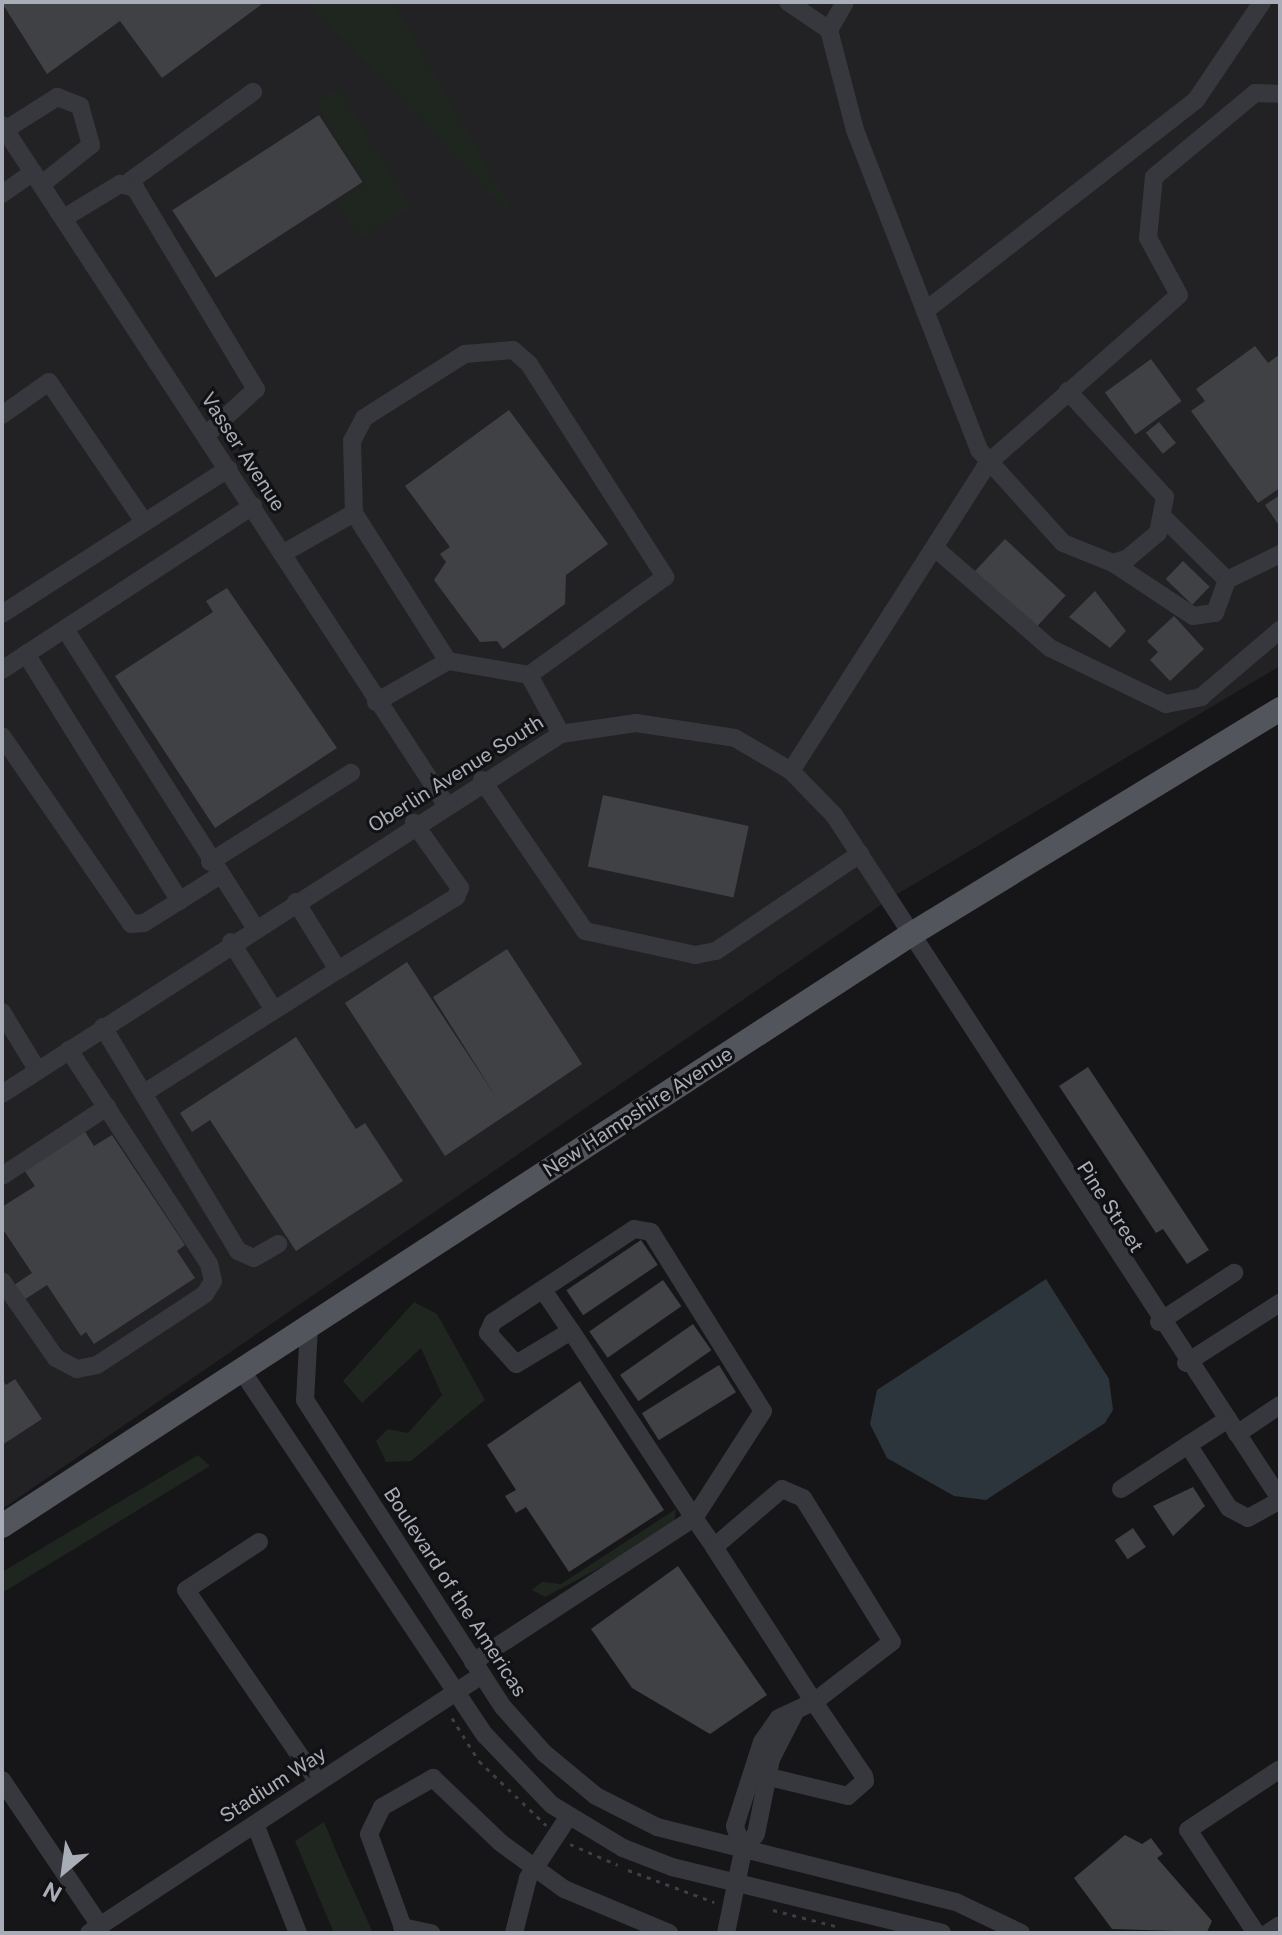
<!DOCTYPE html>
<style>
body{margin:0}
#map{position:relative;width:1282px;height:1935px;overflow:hidden;background:#161618;font-family:"Public Sans",sans-serif}
div>[style]{position:absolute}
[style*='--x']{left:calc(var(--x)*1px);top:calc(var(--y)*1px);width:calc(var(--w)*1px);rotate:calc(var(--a)*1deg)}
.built>*{inset:0;background:#222225}
.green>*{inset:0;background:#1e261f}
.water>*{inset:0;background:#2c353c}
.building>*{inset:0;background:#404145;transform-origin:0 0}
.path>*{height:3px;margin-top:-1.5px;transform-origin:0;background:repeating-linear-gradient(90deg,#3d3f44 0 4px,transparent 0 10px)}
.minor>*{height:18px;margin:-9px;padding:0 9px;transform-origin:9px;border-radius:9px;background:#37383d}
.major>*{height:24px;margin:-12px;padding:0 12px;transform-origin:12px;border-radius:12px;background:#53555c}
span{translate:-50% -50%;white-space:nowrap;text-align:center;line-height:1.15;-webkit-text-stroke:6px #111113;paint-order:stroke}
.street-label{font-size:20px;color:#a8adb8}
.frame{position:absolute;inset:0;border:4px solid #a8adb8;pointer-events:none}
.north{position:absolute;left:24px;top:1831px;width:80px;height:80px;-webkit-text-stroke:6px #111113;paint-order:stroke;rotate:209deg;font-size:22px;font-weight:700;line-height:32px;text-align:center;color:#a8adb8}
.north::after{content:'';display:block;margin:auto;width:28px;height:36px;background:#a8adb8;clip-path:polygon(50% 0,100% 100%,50% 72%,0 100%)}
</style>
<div id="map">
<div class="built">
<i style="clip-path:polygon(2px 2px,1280px 2px,1280px 666px,894px 896px,2px 1509px)"></i>
</div>
<div class="green">
<i style="clip-path:polygon(306px 2px,393px 2px,520px 224px)"></i>
<i style="clip-path:polygon(339px 88px,411px 207px,360px 238px,337px 203px,366px 184px,315px 103px)"></i>
<i style="clip-path:polygon(414px 1302px,437px 1314px,485px 1400px,411px 1461px,386px 1462px,376px 1441px,388px 1429px,408px 1433px,442px 1395px,421px 1348px,362px 1403px,343px 1381px)"></i>
<i style="clip-path:polygon(198px 1455px,210px 1466px,2px 1593px,2px 1572px)"></i>
<i style="clip-path:polygon(676px 1509px,674px 1522px,624px 1555px,545px 1597px,532px 1590px,542px 1582px,561px 1584px)"></i>
<i style="clip-path:polygon(324px 1822px,339px 1858px,373px 1933px,334px 1933px,295px 1841px)"></i>
</div>
<div class="water">
<i style="clip-path:polygon(1046px 1279px,1109px 1379px,1113px 1410px,1105px 1423px,986px 1500px,954px 1496px,887px 1458px,870px 1424px,877px 1390px)"></i>
</div>
<div class="building">
<i style="clip-path:polygon(2px 3px,261px 2px,262px 4px,162px 78px,120px 21px,47px 74px)"></i>
<i style="left:319px;top:115px;width:80px;height:175px;rotate:57deg"></i>
<i style="clip-path:polygon(1255px 346px,1268px 363px,1280px 354px,1280px 488px,1258px 503px,1191px 411px,1205px 401px,1196px 389px)"></i>
<i style="left:1151px;top:359px;width:52px;height:57px;rotate:54deg"></i>
<i style="clip-path:polygon(509px 410px,608px 544px,566px 575px,565px 604px,503px 649px,497px 641px,480px 642px,434px 580px,446px 562px,440px 554px,450px 547px,405px 486px)"></i>
<i style="left:1159px;top:422px;width:27px;height:17px;rotate:51deg"></i>
<i style="clip-path:polygon(1280px 495px,1280px 527px,1265px 505px)"></i>
<i style="left:1005px;top:539px;width:83px;height:47px;rotate:43deg"></i>
<i style="left:1183px;top:561px;width:37px;height:25px;rotate:44deg"></i>
<i style="clip-path:polygon(227px 588px,337px 748px,215px 828px,115px 676px,213px 612px,206px 601px)"></i>
<i style="clip-path:polygon(1095px 591px,1126px 631px,1110px 648px,1069px 617px)"></i>
<i style="clip-path:polygon(1174px 616px,1204px 649px,1170px 681px,1150px 660px,1158px 652px,1147px 641px)"></i>
<i style="left:603px;top:795px;width:149px;height:73px;rotate:12deg"></i>
<i style="clip-path:polygon(507px 949px,582px 1064px,445px 1156px,345px 1003px,407px 962px,496px 1097px,433px 997px)"></i>
<i style="clip-path:polygon(296px 1037px,356px 1129px,365px 1123px,403px 1181px,296px 1251px,210px 1120px,192px 1132px,180px 1113px)"></i>
<i style="clip-path:polygon(1088px 1067px,1209px 1250px,1187px 1264px,1163px 1229px,1156px 1233px,1059px 1086px)"></i>
<i style="clip-path:polygon(84px 1130px,94px 1146px,112px 1135px,185px 1245px,177px 1251px,195px 1278px,94px 1344px,86px 1332px,81px 1336px,47px 1285px,24px 1300px,14px 1285px,32px 1273px,2px 1228px,2px 1207px,35px 1186px,24px 1170px)"></i>
<i style="left:641px;top:1240px;width:30px;height:90px;rotate:56deg"></i>
<i style="left:663px;top:1280px;width:32px;height:90px;rotate:55deg"></i>
<i style="left:693px;top:1324px;width:32px;height:89px;rotate:55deg"></i>
<i style="left:719px;top:1365px;width:32px;height:91px;rotate:58deg"></i>
<i style="clip-path:polygon(2px 1379px,6px 1385px,15px 1379px,42px 1419px,2px 1445px)"></i>
<i style="clip-path:polygon(580px 1381px,664px 1510px,569px 1572px,526px 1507px,516px 1513px,505px 1496px,516px 1490px,487px 1445px)"></i>
<i style="clip-path:polygon(1193px 1487px,1205px 1506px,1173px 1536px,1153px 1506px)"></i>
<i style="left:1133px;top:1528px;width:23px;height:22px;rotate:56deg"></i>
<i style="clip-path:polygon(678px 1566px,767px 1695px,710px 1734px,632px 1688px,591px 1629px)"></i>
<i style="clip-path:polygon(1125px 1835px,1142px 1844px,1151px 1838px,1163px 1854px,1157px 1858px,1212px 1921px,1207px 1932px,1112px 1929px,1074px 1878px)"></i>
</div>
<div class="path">
<i style="--x:452;--y:1718;--w:51;--a:57.9"></i>
<i style="--x:479;--y:1761;--w:93;--a:43.7"></i>
<i style="--x:570;--y:1844;--w:52;--a:23.6"></i>
<i style="--x:628;--y:1870;--w:92;--a:20.4"></i>
<i style="--x:773;--y:1910;--w:68;--a:14.4"></i>
</div>
<div class="minor">
<i style="--x:788;--y:2;--w:50;--a:34.3"></i>
<i style="--x:829;--y:30;--w:32;--a:-60"></i>
<i style="--x:829;--y:30;--w:103;--a:75.4"></i>
<i style="--x:855;--y:130;--w:343;--a:68.8"></i>
<i style="--x:979;--y:450;--w:125;--a:47.9"></i>
<i style="--x:1063;--y:543;--w:54;--a:21.8"></i>
<i style="--x:1113;--y:563;--w:16;--a:-18"></i>
<i style="--x:1128;--y:558;--w:39;--a:-40"></i>
<i style="--x:1158;--y:533;--w:37;--a:-79"></i>
<i style="--x:1165;--y:497;--w:144;--a:-132.5"></i>
<i style="--x:2;--y:125;--w:810;--a:56.84"></i>
<i style="--x:5;--y:130;--w:62;--a:-32.4"></i>
<i style="--x:57;--y:97;--w:25;--a:21"></i>
<i style="--x:80;--y:106;--w:41;--a:74.2"></i>
<i style="--x:91;--y:145;--w:63;--a:141.5"></i>
<i style="--x:130;--y:181;--w:152;--a:-35.9"></i>
<i style="--x:2;--y:194;--w:38;--a:-35"></i>
<i style="--x:64;--y:218;--w:66;--a:-31.3"></i>
<i style="--x:120;--y:184;--w:16;--a:15"></i>
<i style="--x:135;--y:188;--w:235;--a:59"></i>
<i style="--x:256;--y:389;--w:67;--a:137.4"></i>
<i style="--x:925;--y:311;--w:343;--a:-37.9"></i>
<i style="--x:1196;--y:100;--w:118;--a:-56"></i>
<i style="--x:2;--y:415;--w:57;--a:-35.1"></i>
<i style="--x:49;--y:382;--w:166;--a:55.8"></i>
<i style="--x:354;--y:513;--w:72;--a:-91.6"></i>
<i style="--x:352;--y:441;--w:26;--a:-62"></i>
<i style="--x:364;--y:418;--w:120;--a:-32.4"></i>
<i style="--x:465;--y:354;--w:48;--a:-4.8"></i>
<i style="--x:513;--y:350;--w:21;--a:41"></i>
<i style="--x:529;--y:364;--w:253;--a:57.4"></i>
<i style="--x:665;--y:577;--w:168;--a:144.2"></i>
<i style="--x:935;--y:548;--w:152;--a:41"></i>
<i style="--x:1050;--y:648;--w:129;--a:25.8"></i>
<i style="--x:1166;--y:704;--w:36;--a:-11"></i>
<i style="--x:1201;--y:697;--w:104;--a:-40.3"></i>
<i style="--x:282;--y:554;--w:83;--a:-29.7"></i>
<i style="--x:354;--y:513;--w:175;--a:57.6"></i>
<i style="--x:448;--y:661;--w:83;--a:150.3"></i>
<i style="--x:1113;--y:563;--w:96;--a:33.5"></i>
<i style="--x:1193;--y:616;--w:22;--a:-8"></i>
<i style="--x:1215;--y:613;--w:35;--a:-70"></i>
<i style="--x:1227;--y:580;--w:87;--a:-135.5"></i>
<i style="--x:1227;--y:580;--w:59;--a:-26.1"></i>
<i style="--x:2;--y:614;--w:269;--a:-32.7"></i>
<i style="--x:65;--y:629;--w:353;--a:57.5"></i>
<i style="--x:26;--y:654;--w:291;--a:58.1"></i>
<i style="--x:448;--y:661;--w:82;--a:9.8"></i>
<i style="--x:529;--y:675;--w:67;--a:61.5"></i>
<i style="--x:2;--y:670;--w:300;--a:-33.2"></i>
<i style="--x:2;--y:736;--w:228;--a:55.5"></i>
<i style="--x:131;--y:924;--w:13;--a:-4"></i>
<i style="--x:144;--y:923;--w:89;--a:-32.1"></i>
<i style="--x:791;--y:771;--w:366;--a:-57.4"></i>
<i style="--x:988;--y:463;--w:254;--a:-41.3"></i>
<i style="--x:1179;--y:295;--w:65;--a:-118.5"></i>
<i style="--x:1148;--y:238;--w:61;--a:-84.4"></i>
<i style="--x:1154;--y:177;--w:131;--a:-39.7"></i>
<i style="--x:1255;--y:93;--w:25;--a:2"></i>
<i style="--x:482;--y:780;--w:183;--a:55.7"></i>
<i style="--x:585;--y:931;--w:113;--a:12.3"></i>
<i style="--x:695;--y:955;--w:21;--a:-11"></i>
<i style="--x:716;--y:951;--w:174;--a:-34"></i>
<i style="--x:210;--y:862;--w:167;--a:-32.3"></i>
<i style="--x:296;--y:902;--w:80;--a:58.3"></i>
<i style="--x:338;--y:970;--w:139;--a:-31.7"></i>
<i style="--x:456;--y:897;--w:10;--a:-66"></i>
<i style="--x:460;--y:888;--w:80;--a:-125.3"></i>
<i style="--x:231;--y:942;--w:80;--a:57.7"></i>
<i style="--x:2;--y:1012;--w:69;--a:58.6"></i>
<i style="--x:103;--y:1027;--w:262;--a:58.9"></i>
<i style="--x:238;--y:1251;--w:17;--a:24"></i>
<i style="--x:254;--y:1258;--w:28;--a:-30"></i>
<i style="--x:144;--y:1093;--w:230;--a:-32.4"></i>
<i style="--x:2;--y:1094;--w:665;--a:-32.78"></i>
<i style="--x:561;--y:734;--w:76;--a:-8.3"></i>
<i style="--x:636;--y:723;--w:100;--a:8.6"></i>
<i style="--x:735;--y:738;--w:65;--a:30.5"></i>
<i style="--x:791;--y:771;--w:62;--a:45.7"></i>
<i style="--x:834;--y:815;--w:817;--a:56.89"></i>
<i style="--x:2;--y:1176;--w:126;--a:-33.3"></i>
<i style="--x:634;--y:1229;--w:17;--a:10"></i>
<i style="--x:651;--y:1232;--w:211;--a:58"></i>
<i style="--x:763;--y:1411;--w:127;--a:122.8"></i>
<i style="--x:694;--y:1518;--w:224;--a:-123.3"></i>
<i style="--x:571;--y:1331;--w:64;--a:149"></i>
<i style="--x:516;--y:1364;--w:42;--a:-132.1"></i>
<i style="--x:488;--y:1333;--w:12;--a:-66"></i>
<i style="--x:493;--y:1322;--w:169;--a:-33.4"></i>
<i style="--x:2;--y:1281;--w:94;--a:55"></i>
<i style="--x:56;--y:1358;--w:24;--a:28"></i>
<i style="--x:77;--y:1369;--w:20;--a:-11"></i>
<i style="--x:97;--y:1365;--w:129;--a:-33.3"></i>
<i style="--x:205;--y:1294;--w:15;--a:-58"></i>
<i style="--x:213;--y:1281;--w:17;--a:-103"></i>
<i style="--x:209;--y:1264;--w:256;--a:-123.2"></i>
<i style="--x:543;--y:1290;--w:50;--a:55.7"></i>
<i style="--x:1159;--y:1322;--w:90;--a:-33.2"></i>
<i style="--x:309;--y:1327;--w:73;--a:93.1"></i>
<i style="--x:305;--y:1400;--w:365;--a:57.2"></i>
<i style="--x:503;--y:1707;--w:62;--a:48.3"></i>
<i style="--x:544;--y:1753;--w:67;--a:39.6"></i>
<i style="--x:596;--y:1796;--w:68;--a:26.9"></i>
<i style="--x:657;--y:1827;--w:308;--a:14.1"></i>
<i style="--x:956;--y:1902;--w:72;--a:25.5"></i>
<i style="--x:1186;--y:1363;--w:112;--a:-32.6"></i>
<i style="--x:242;--y:1371;--w:438;--a:56.3"></i>
<i style="--x:485;--y:1735;--w:97;--a:46.3"></i>
<i style="--x:552;--y:1805;--w:83;--a:31.2"></i>
<i style="--x:623;--y:1848;--w:53;--a:21.2"></i>
<i style="--x:672;--y:1867;--w:278;--a:13.7"></i>
<i style="--x:1228;--y:1419;--w:48;--a:147"></i>
<i style="--x:1188;--y:1445;--w:75;--a:56.9"></i>
<i style="--x:1229;--y:1508;--w:21;--a:28"></i>
<i style="--x:1248;--y:1518;--w:37;--a:-29"></i>
<i style="--x:1237;--y:1434;--w:52;--a:-34"></i>
<i style="--x:1121;--y:1489;--w:80;--a:-33.3"></i>
<i style="--x:259;--y:1542;--w:87;--a:146.7"></i>
<i style="--x:186;--y:1590;--w:233;--a:55.5"></i>
<i style="--x:473;--y:1662;--w:264;--a:-33.1"></i>
<i style="--x:694;--y:1518;--w:35;--a:55"></i>
<i style="--x:2;--y:1780;--w:176;--a:56.1"></i>
<i style="--x:255;--y:1824;--w:117;--a:68.5"></i>
<i style="--x:743;--y:1851;--w:21;--a:-53"></i>
<i style="--x:756;--y:1834;--w:76;--a:-78.7"></i>
<i style="--x:771;--y:1759;--w:51;--a:-62.9"></i>
<i style="--x:402;--y:1927;--w:30;--a:12"></i>
<i style="--x:89;--y:1933;--w:470;--a:-33.3"></i>
<i style="--x:405;--y:1933;--w:105;--a:-110"></i>
<i style="--x:369;--y:1834;--w:30;--a:-64"></i>
<i style="--x:382;--y:1807;--w:59;--a:-29.6"></i>
<i style="--x:433;--y:1778;--w:94;--a:43.7"></i>
<i style="--x:501;--y:1843;--w:78;--a:36.1"></i>
<i style="--x:564;--y:1889;--w:114;--a:22.7"></i>
<i style="--x:514;--y:1933;--w:57;--a:-75.7"></i>
<i style="--x:528;--y:1878;--w:74;--a:-56.5"></i>
<i style="--x:726;--y:1933;--w:84;--a:-78.3"></i>
<i style="--x:743;--y:1851;--w:26;--a:-108"></i>
<i style="--x:735;--y:1826;--w:88;--a:-72.2"></i>
<i style="--x:762;--y:1742;--w:29;--a:-55"></i>
<i style="--x:779;--y:1718;--w:38;--a:-25"></i>
<i style="--x:814;--y:1702;--w:98;--a:-37.6"></i>
<i style="--x:892;--y:1642;--w:169;--a:-121.7"></i>
<i style="--x:803;--y:1498;--w:23;--a:-157"></i>
<i style="--x:782;--y:1489;--w:89;--a:139.5"></i>
<i style="--x:714;--y:1547;--w:184;--a:57.2"></i>
<i style="--x:814;--y:1702;--w:89;--a:56"></i>
<i style="--x:864;--y:1776;--w:5;--a:79"></i>
<i style="--x:865;--y:1781;--w:23;--a:139"></i>
<i style="--x:848;--y:1796;--w:81;--a:-166.5"></i>
<i style="--x:1256;--y:1933;--w:123;--a:-123.4"></i>
<i style="--x:1188;--y:1830;--w:110;--a:-33.5"></i>
<i style="--x:1268;--y:1933;--w:14;--a:-34"></i>
</div>
<div class="major">
<i style="--x:2;--y:1526;--w:1083;--a:-33.06"></i>
<i style="--x:910;--y:935;--w:434;--a:-31.4"></i>
</div>
<div class="street-label">
<span style="left:243px;top:452px;rotate:57deg">Vasser Avenue</span>
<span style="left:456px;top:774px;rotate:-32deg">Oberlin Avenue South</span>
<span style="left:638px;top:1112px;rotate:-33deg">New Hampshire Avenue</span>
<span style="left:1110px;top:1207px;rotate:57deg">Pine Street</span>
<span style="left:455px;top:1592px;rotate:57deg">Boulevard of the Americas</span>
<span style="left:273px;top:1785px;rotate:-33deg">Stadium Way</span>
</div>
<div class="frame"></div>
<div class="north">N</div>
</div>
